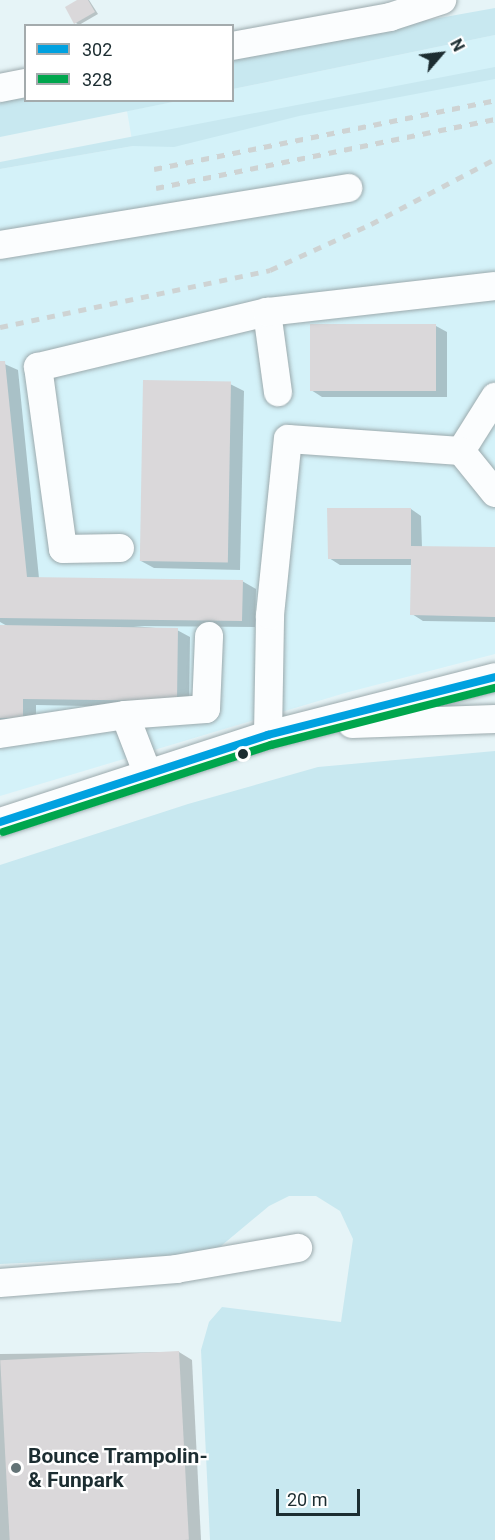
<!DOCTYPE html>
<style>
body{margin:0}
#map{position:relative;width:495px;height:1540px;overflow:hidden;background:#e6f4f7;font-family:Roboto,sans-serif}
div>[style]{position:absolute}
[style*='--x']{left:calc(var(--x)*1px);top:calc(var(--y)*1px);width:calc(var(--w)*1px);rotate:calc(var(--a)*1deg)}
.built>*{inset:0;background:#d4f2f9}
.green>*{inset:0;background:#c8e8f0}
.shadow>*{inset:0;background:#0003}
.building>*{inset:0;background:#dad8da;transform-origin:0 0}
.roads{filter:drop-shadow(0 0 2px #9caaad) drop-shadow(0 0 2px #9caaad)}
.minor>*{height:28px;margin:-14px;padding:0 14px;transform-origin:14px;border-radius:14px;background:#fbfdfe}
.rail>*{height:4.5px;margin-top:-2.25px;transform-origin:0;background:repeating-linear-gradient(90deg,#ced3d3 0 8px,transparent 0 16px)}
.bus-1>*{height:8px;margin:-4px;padding:0 4px;transform-origin:4px;border-radius:4px;background:#00a1e0}
.bus-2>*{height:8px;margin:-4px;padding:0 4px;transform-origin:4px;border-radius:4px;background:#00a64d}
.dots>*{width:16px;height:16px;translate:-50% -50%;box-sizing:border-box;border:3px solid #fff;border-radius:50%}
span{translate:-50% -50%;white-space:nowrap;text-align:center;line-height:1.15;-webkit-text-stroke:4.5px #fff;paint-order:stroke}
.poi-label{font-size:21px;color:#1c2d31;font-weight:700}
.left{translate:0 -50%;text-align:left}
.legend{position:absolute;left:24px;top:24px;width:210px;height:78px;box-sizing:border-box;background:#fff;border:2px solid #a4abad;margin:0;padding:8px 10px;list-style:none;font-size:18px;color:#1c2d31}
.legend li{display:flex;align-items:center;gap:12px;height:30px}
.legend b{width:30px;border:2px solid #a4abad}
.north{position:absolute;left:411px;top:24px;width:60px;height:60px;-webkit-text-stroke:4px #fff;paint-order:stroke;rotate:62deg;font-size:16px;font-weight:700;line-height:24px;text-align:center;color:#1c2d31}
.north::after{content:'';display:block;margin:auto;width:21px;height:27px;background:#1c2d31;clip-path:polygon(50% 0,100% 100%,50% 72%,0 100%)}
.scale{position:absolute;left:276px;top:1489px;width:84px;height:27px;box-sizing:border-box;border:3px solid #1c2d31;border-top:0;padding-left:8px;font-size:18px;line-height:21px;white-space:nowrap;color:#1c2d31;-webkit-text-stroke:4px #fff;paint-order:stroke}
</style>
<div id="map">
<div class="built">
<i style="clip-path:polygon(495px 35px,495px 654px,345px 693px,0 796px,0 169px,133px 146px,127px 111px,178px 101px,232px 100px,233px 89px)"></i>
</div>
<div class="green">
<i style="clip-path:polygon(495px 8px,495px 35px,233px 89px,233px 55px)"></i>
<i style="clip-path:polygon(495px 67px,495px 79px,299px 116px,174px 147px,133px 146px,0 169px,0 162px)"></i>
<i style="clip-path:polygon(25px 93px,26px 100px,178px 101px,0 137px,0 98px)"></i>
<i style="clip-path:polygon(495px 751px,495px 1540px,210px 1540px,201px 1350px,209px 1322px,222px 1307px,341px 1322px,353px 1239px,340px 1211px,316px 1196px,289px 1196px,269px 1206px,221px 1246px,203px 1254px,0 1264px,0 865px,188px 804px,318px 767px)"></i>
</div>
<div class="shadow">
<i style="clip-path:polygon(80px 0,89px 0,98px 14px,79px 25px,76px 23px)"></i>
<i style="clip-path:polygon(311px 326px,436px 326px,447px 332px,447px 397px,322px 397px,311px 390px)"></i>
<i style="clip-path:polygon(0 362px,18px 370px,39px 578px,242px 581px,256px 589px,255px 627px,134px 626px,177px 630px,190px 637px,189px 708px,36px 705px,36px 725px,0 724px,0 627px,9px 627px,0 622px)"></i>
<i style="clip-path:polygon(230px 384px,244px 391px,240px 570px,154px 568px,141px 561px)"></i>
<i style="clip-path:polygon(411px 509px,421px 516px,422px 548px,495px 549px,495px 622px,423px 621px,412px 614px,412px 565px,340px 565px,329px 558px)"></i>
<i style="clip-path:polygon(179px 1352px,192px 1360px,201px 1540px,0 1540px,0 1354px)"></i>
</div>
<div class="building">
<i style="clip-path:polygon(77px 0,88px 0,95px 12px,74px 24px,65px 7px)"></i>
<i style="left:310px;top:324px;width:126px;height:67px"></i>
<i style="clip-path:polygon(0 361px,5px 361px,27px 577px,243px 580px,242px 621px,0 618px)"></i>
<i style="left:143px;top:380px;width:88px;height:181px;rotate:1deg"></i>
<i style="clip-path:polygon(327px 508px,411px 508px,411px 546px,495px 547px,495px 617px,410px 615px,411px 559px,328px 559px)"></i>
<i style="clip-path:polygon(0 625px,178px 628px,177px 701px,23px 699px,23px 718px,0 718px)"></i>
<i style="left:179px;top:1351px;width:189px;height:179px;rotate:87deg"></i>
</div>
<div class="roads">
<div class="minor">
<i style="--x:232;--y:46;--w:161;--a:-10.4"></i>
<i style="--x:390;--y:17;--w:55;--a:-18.1"></i>
<i style="--x:0;--y:88;--w:26;--a:-11"></i>
<i style="--x:0;--y:245;--w:353;--a:-9.3"></i>
<i style="--x:267;--y:312;--w:81;--a:82.2"></i>
<i style="--x:461;--y:451;--w:64;--a:-57.8"></i>
<i style="--x:120;--y:548;--w:57;--a:179"></i>
<i style="--x:63;--y:549;--w:184;--a:-97.8"></i>
<i style="--x:38;--y:367;--w:236;--a:-13.5"></i>
<i style="--x:267;--y:312;--w:229;--a:-6.5"></i>
<i style="--x:125;--y:715;--w:81;--a:-4.2"></i>
<i style="--x:206;--y:709;--w:73;--a:-87.6"></i>
<i style="--x:352;--y:724;--w:143;--a:-2"></i>
<i style="--x:0;--y:734;--w:126;--a:-8.6"></i>
<i style="--x:125;--y:715;--w:61;--a:68.9"></i>
<i style="--x:268;--y:735;--w:120;--a:-89"></i>
<i style="--x:270;--y:615;--w:177;--a:-84.2"></i>
<i style="--x:288;--y:439;--w:173;--a:4"></i>
<i style="--x:461;--y:451;--w:54;--a:51"></i>
<i style="--x:0;--y:822;--w:282;--a:-18"></i>
<i style="--x:268;--y:735;--w:234;--a:-14.3"></i>
<i style="--x:0;--y:1283;--w:177;--a:-4.5"></i>
<i style="--x:176;--y:1269;--w:124;--a:-9.8"></i>
</div>
</div>
<div class="rail">
<i style="--x:154;--y:169;--w:348;--a:-11.4"></i>
<i style="--x:156;--y:188;--w:346;--a:-11.5"></i>
<i style="--x:0;--y:327;--w:276;--a:-11.9"></i>
<i style="--x:270;--y:270;--w:111;--a:-24.5"></i>
<i style="--x:371;--y:224;--w:140;--a:-27.7"></i>
</div>
<div class="bus-1">
<i style="--x:0;--y:822;--w:282;--a:-18"></i>
<i style="--x:268;--y:735;--w:234;--a:-14.3"></i>
</div>
<div class="bus-2">
<i style="--x:3;--y:832;--w:282;--a:-18"></i>
<i style="--x:271;--y:745;--w:231;--a:-14.3"></i>
</div>
<div class="dots">
<i style="left:243px;top:754px;background:#1c2d31"></i>
<i style="left:16px;top:1468px;background:#637376"></i>
</div>
<div class="poi-label">
<span class="left" style="left:28px;top:1468px">Bounce Trampolin-<br>&amp; Funpark</span>
</div>
<ul class="legend">
<li><b style="height:8px;background:#00a1e0"></b>302</li>
<li><b style="height:8px;background:#00a64d"></b>328</li>
</ul>
<div class="north">N</div>
<div class="scale">20 m</div>
</div>
